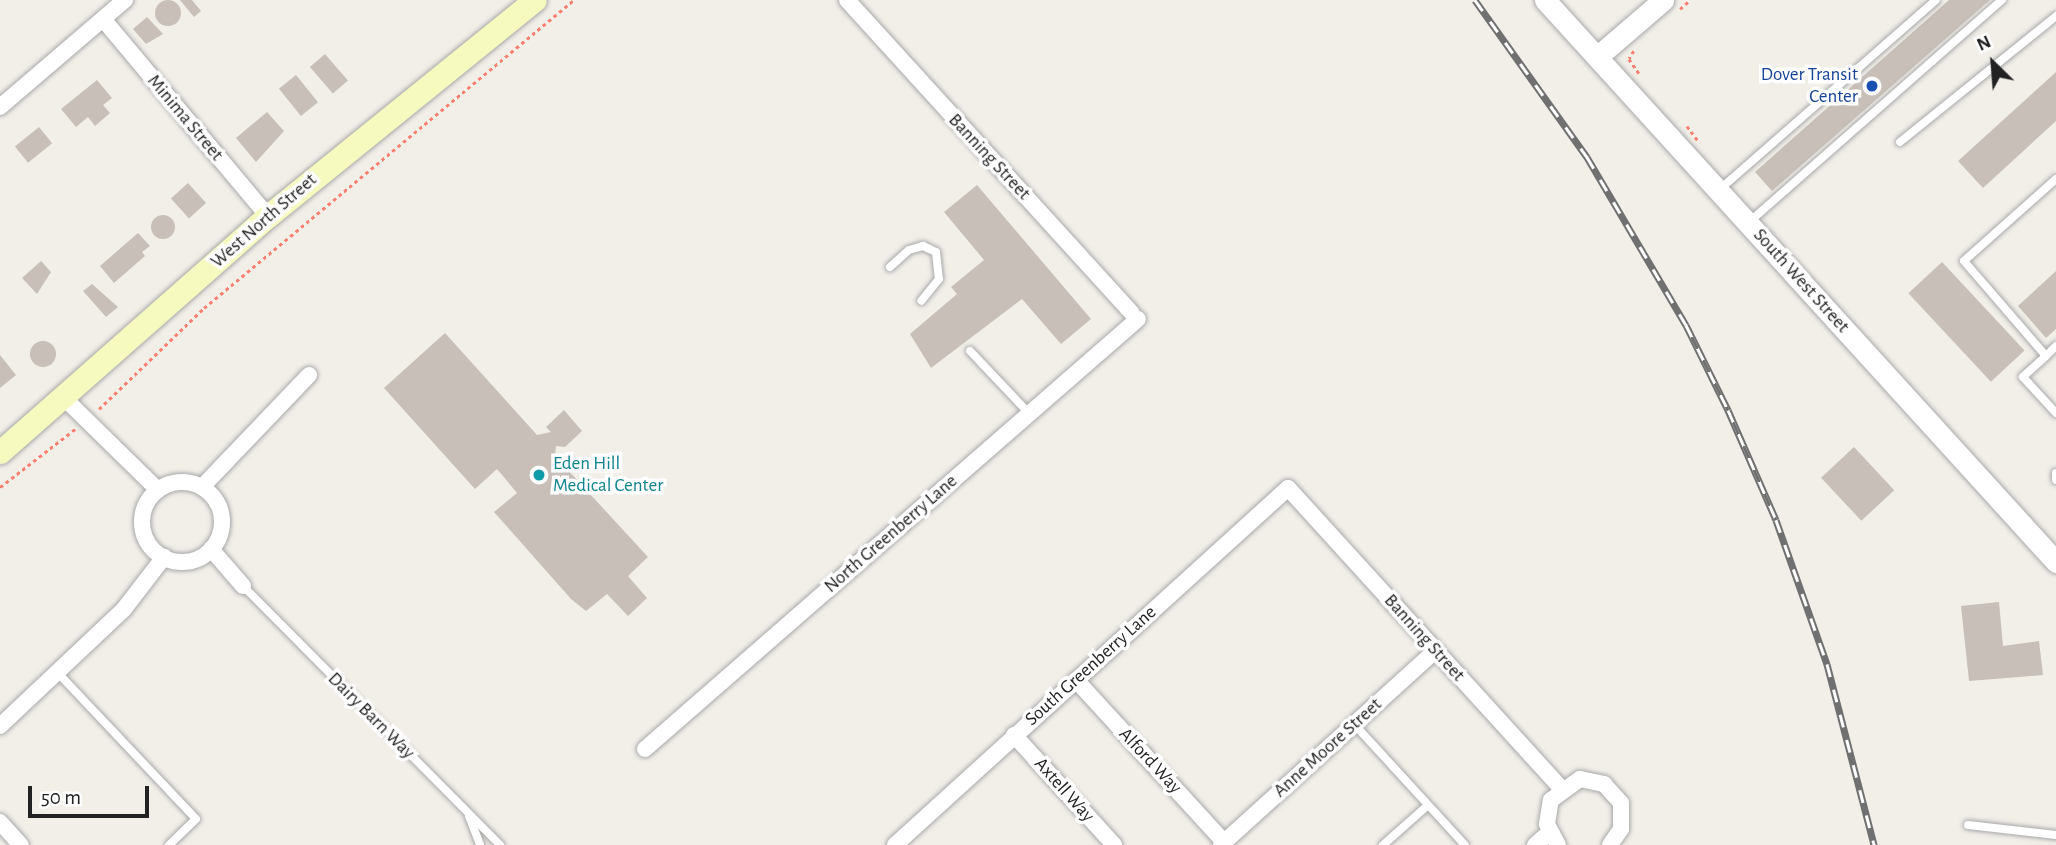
<!DOCTYPE html>
<style>
body{margin:0}
#map{position:relative;width:2056px;height:845px;overflow:hidden;background:#f2efe9;font-family:"Alegreya Sans",sans-serif}
div>[style]{position:absolute}
[style*='--x']{left:calc(var(--x)*1px);top:calc(var(--y)*1px);width:calc(var(--w)*1px);rotate:calc(var(--a)*1deg)}
.building>*{inset:0;background:#c7bfb8;transform-origin:0 0}
.round{border-radius:50%}
.path>*{height:2.5px;margin-top:-1.25px;transform-origin:0;background:repeating-linear-gradient(90deg,#fa8072 0 3.5px,transparent 0 7px)}
.roads{filter:drop-shadow(0 0 2px #a9a9a9) drop-shadow(0 0 2px #a9a9a9)}
.service>*{height:8px;margin:-4px;padding:0 4px;transform-origin:4px;border-radius:4px;background:#fff}
.minor>*{height:16px;margin:-8px;padding:0 8px;transform-origin:8px;border-radius:8px;background:#fff}
.minor>.ring{margin:-8px;padding:0;box-sizing:content-box;background:none;border:16px solid #fff;border-radius:50%}
.tertiary>*{height:21px;margin:-10.5px;padding:0 10.5px;transform-origin:10.5px;border-radius:10.5px;background:#fff}
.secondary>*{height:23px;margin:-11.5px;padding:0 11.5px;transform-origin:11.5px;border-radius:11.5px;background:#f7fabf}
.rail>*{height:7px;margin-top:-3.5px;transform-origin:0;background:repeating-linear-gradient(90deg,#fff 0 13px,#707070 0 26px);box-sizing:border-box;border-block:2px solid #707070}
.dots>*{width:19px;height:19px;translate:-50% -50%;box-sizing:border-box;border:4px solid #fff;border-radius:50%}
span{translate:-50% -50%;white-space:nowrap;text-align:center;line-height:1.15;-webkit-text-stroke:7px #fff;paint-order:stroke}
.transit-label{font-size:19px;color:#164399}
.right{translate:-100% -50%;text-align:right}
.street-label{font-size:19px;color:#222}
.culture-label{font-size:19px;color:#0d838f}
.left{translate:0 -50%;text-align:left}
.north{position:absolute;left:1958px;top:28px;width:70px;height:70px;-webkit-text-stroke:5px #fff;paint-order:stroke;rotate:335deg;font-size:19px;font-weight:700;line-height:28px;text-align:center;color:#222}
.north::after{content:'';display:block;margin:auto;width:24px;height:32px;background:#222;clip-path:polygon(50% 0,100% 100%,50% 72%,0 100%)}
.scale{position:absolute;left:28px;top:786px;width:121px;height:32px;box-sizing:border-box;border:4px solid #222;border-top:0;padding-left:9px;font-size:21px;line-height:24px;white-space:nowrap;color:#222;-webkit-text-stroke:5px #fff;paint-order:stroke}
</style>
<div id="map">
<div class="building">
<i style="clip-path:polygon(180px 0,192px 0,201px 11px,194px 17px)"></i>
<i style="clip-path:polygon(1949px 0,1990px 0,1772px 191px,1755px 172px)"></i>
<i class="round" style="left:155px;top:0;width:26px;height:26px"></i>
<i style="clip-path:polygon(147px 17px,163px 34px,146px 44px,133px 29px)"></i>
<i style="left:325px;top:54px;width:35px;height:20px;rotate:49deg"></i>
<i style="clip-path:polygon(2056px 72px,2056px 121px,1983px 188px,1958px 161px)"></i>
<i style="left:296px;top:75px;width:35px;height:22px;rotate:51deg"></i>
<i style="clip-path:polygon(97px 80px,112px 98px,103px 105px,110px 113px,95px 126px,88px 117px,76px 127px,61px 109px)"></i>
<i style="clip-path:polygon(267px 112px,284px 131px,256px 162px,236px 138px)"></i>
<i style="left:39px;top:127px;width:21px;height:31px;rotate:51deg"></i>
<i style="left:188px;top:183px;width:27px;height:23px;rotate:48deg"></i>
<i style="clip-path:polygon(977px 185px,1091px 319px,1061px 344px,1022px 299px,931px 368px,910px 334px,957px 294px,951px 287px,984px 260px,944px 212px)"></i>
<i class="round" style="left:151px;top:215px;width:24px;height:24px"></i>
<i style="clip-path:polygon(138px 233px,150px 246px,142px 252px,145px 256px,114px 283px,100px 266px)"></i>
<i style="clip-path:polygon(41px 261px,51px 272px,37px 294px,22px 278px)"></i>
<i style="left:1942px;top:262px;width:121px;height:46px;rotate:47deg"></i>
<i style="clip-path:polygon(2056px 271px,2056px 329px,2046px 338px,2018px 306px)"></i>
<i style="clip-path:polygon(92px 284px,118px 307px,106px 317px,83px 291px)"></i>
<i style="clip-path:polygon(445px 333px,537px 435px,551px 432px,546px 427px,564px 410px,582px 431px,565px 447px,556px 446px,555px 456px,648px 557px,628px 576px,647px 598px,628px 616px,607px 594px,586px 611px,571px 599px,494px 512px,517px 493px,497px 469px,475px 489px,384px 388px)"></i>
<i class="round" style="left:30px;top:341px;width:26px;height:26px"></i>
<i style="clip-path:polygon(0 355px,16px 375px,0 388px)"></i>
<i style="left:1854px;top:447px;width:59px;height:45px;rotate:47deg"></i>
<i style="clip-path:polygon(1999px 602px,2003px 646px,2039px 641px,2043px 675px,1969px 681px,1961px 606px)"></i>
</div>
<div class="path">
<i style="--x:1680;--y:9;--w:13;--a:-42"></i>
<i style="--x:1634;--y:51;--w:9;--a:122"></i>
<i style="--x:1629;--y:59;--w:19;--a:55"></i>
<i style="--x:1687;--y:126;--w:21;--a:53"></i>
<i style="--x:99;--y:409;--w:146;--a:-43.9"></i>
<i style="--x:204;--y:308;--w:481;--a:-39.8"></i>
<i style="--x:0;--y:487;--w:95;--a:-37.7"></i>
</div>
<div class="roads">
<div class="service">
<i style="--x:1900;--y:142;--w:201;--a:-38.9"></i>
<i style="--x:2056;--y:179;--w:123;--a:138.3"></i>
<i style="--x:1964;--y:261;--w:125;--a:49.2"></i>
<i style="--x:2046;--y:356;--w:14;--a:-45"></i>
<i style="--x:1719;--y:190;--w:288;--a:-41.2"></i>
<i style="--x:1749;--y:222;--w:337;--a:-41.3"></i>
<i style="--x:890;--y:267;--w:25;--a:-42"></i>
<i style="--x:909;--y:250;--w:15;--a:-16"></i>
<i style="--x:923;--y:246;--w:14;--a:25"></i>
<i style="--x:936;--y:252;--w:27;--a:84"></i>
<i style="--x:939;--y:279;--w:28;--a:129"></i>
<i style="--x:970;--y:351;--w:77;--a:46.6"></i>
<i style="--x:2046;--y:356;--w:31;--a:138"></i>
<i style="--x:2023;--y:377;--w:49;--a:47.5"></i>
<i style="--x:2056;--y:473;--w:7;--a:90"></i>
<i style="--x:243;--y:586;--w:365;--a:45.2"></i>
<i style="--x:57;--y:672;--w:202;--a:46.6"></i>
<i style="--x:196;--y:819;--w:37;--a:136"></i>
<i style="--x:1354;--y:724;--w:164;--a:47.5"></i>
<i style="--x:469;--y:816;--w:31;--a:69"></i>
<i style="--x:1968;--y:825;--w:89;--a:6.5"></i>
<i style="--x:1383;--y:845;--w:60;--a:-41.6"></i>
</div>
<div class="minor">
<i style="--x:847;--y:0;--w:423;--a:47.7"></i>
<i style="--x:103;--y:19;--w:257;--a:50.1"></i>
<i style="--x:0;--y:107;--w:165;--a:-40.6"></i>
<i style="--x:62;--y:396;--w:134;--a:44.4"></i>
<i class="ring" style="left:142px;top:482px;width:64px;height:64px"></i>
<i style="--x:202;--y:487;--w:155;--a:-46.3"></i>
<i style="--x:211;--y:549;--w:49;--a:49.1"></i>
<i style="--x:1076;--y:680;--w:219;--a:47.6"></i>
<i style="--x:0;--y:726;--w:170;--a:-43.3"></i>
<i style="--x:124;--y:609;--w:66;--a:-52.4"></i>
<i style="--x:1014;--y:735;--w:149;--a:47.7"></i>
<i style="--x:645;--y:749;--w:654;--a:-41.1"></i>
<i style="--x:0;--y:822;--w:31;--a:48"></i>
<i style="--x:895;--y:845;--w:531;--a:-42.25"></i>
<i style="--x:1288;--y:488;--w:406;--a:47.7"></i>
<i style="--x:1221;--y:845;--w:289;--a:-42.2"></i>
<i style="--x:1535;--y:845;--w:20;--a:-41"></i>
<i style="--x:1558;--y:845;--w:24;--a:-118"></i>
<i style="--x:1547;--y:824;--w:24;--a:-81"></i>
<i style="--x:1551;--y:800;--w:36;--a:-36"></i>
<i style="--x:1580;--y:779;--w:25;--a:12"></i>
<i style="--x:1604;--y:784;--w:25;--a:48"></i>
<i style="--x:1621;--y:803;--w:26;--a:90"></i>
<i style="--x:1621;--y:829;--w:19;--a:125"></i>
</div>
<div class="tertiary">
<i style="--x:1545;--y:0;--w:760;--a:47.72"></i>
<i style="--x:1598;--y:56;--w:86;--a:-40.7"></i>
</div>
<div class="secondary">
<i style="--x:0;--y:452;--w:357;--a:-41.4"></i>
<i style="--x:268;--y:216;--w:343;--a:-39"></i>
</div>
</div>
<div class="rail">
<i style="--x:1475;--y:0;--w:193;--a:54.5"></i>
<i style="--x:1587;--y:157;--w:195;--a:59.5"></i>
<i style="--x:1686;--y:325;--w:95;--a:63.7"></i>
<i style="--x:1728;--y:410;--w:120;--a:66.4"></i>
<i style="--x:1776;--y:520;--w:153;--a:70.5"></i>
<i style="--x:1827;--y:664;--w:187;--a:75.4"></i>
</div>
<div class="dots">
<i style="left:1872px;top:86px;background:#1a4fb4"></i>
<i style="left:539px;top:475px;background:#0f9aa8"></i>
</div>
<div class="transit-label">
<span class="right" style="left:1858px;top:86px">Dover Transit<br>Center</span>
</div>
<div class="street-label">
<span style="left:185px;top:118px;rotate:50deg">Minima Street</span>
<span style="left:989px;top:157px;rotate:47deg">Banning Street</span>
<span style="left:264px;top:221px;rotate:-41deg">West North Street</span>
<span style="left:1801px;top:281px;rotate:48deg">South West Street</span>
<span style="left:891px;top:534px;rotate:-41deg">North Greenberry Lane</span>
<span style="left:1424px;top:638px;rotate:48deg">Banning Street</span>
<span style="left:1091px;top:666px;rotate:-42deg">South Greenberry Lane</span>
<span style="left:371px;top:716px;rotate:45deg">Dairy Barn Way</span>
<span style="left:1328px;top:748px;rotate:-42deg">Anne Moore Street</span>
<span style="left:1150px;top:761px;rotate:47deg">Alford Way</span>
<span style="left:1064px;top:790px;rotate:48deg">Axtell Way</span>
</div>
<div class="culture-label">
<span class="left" style="left:553px;top:475px">Eden Hill<br>Medical Center</span>
</div>
<div class="north">N</div>
<div class="scale">50 m</div>
</div>
